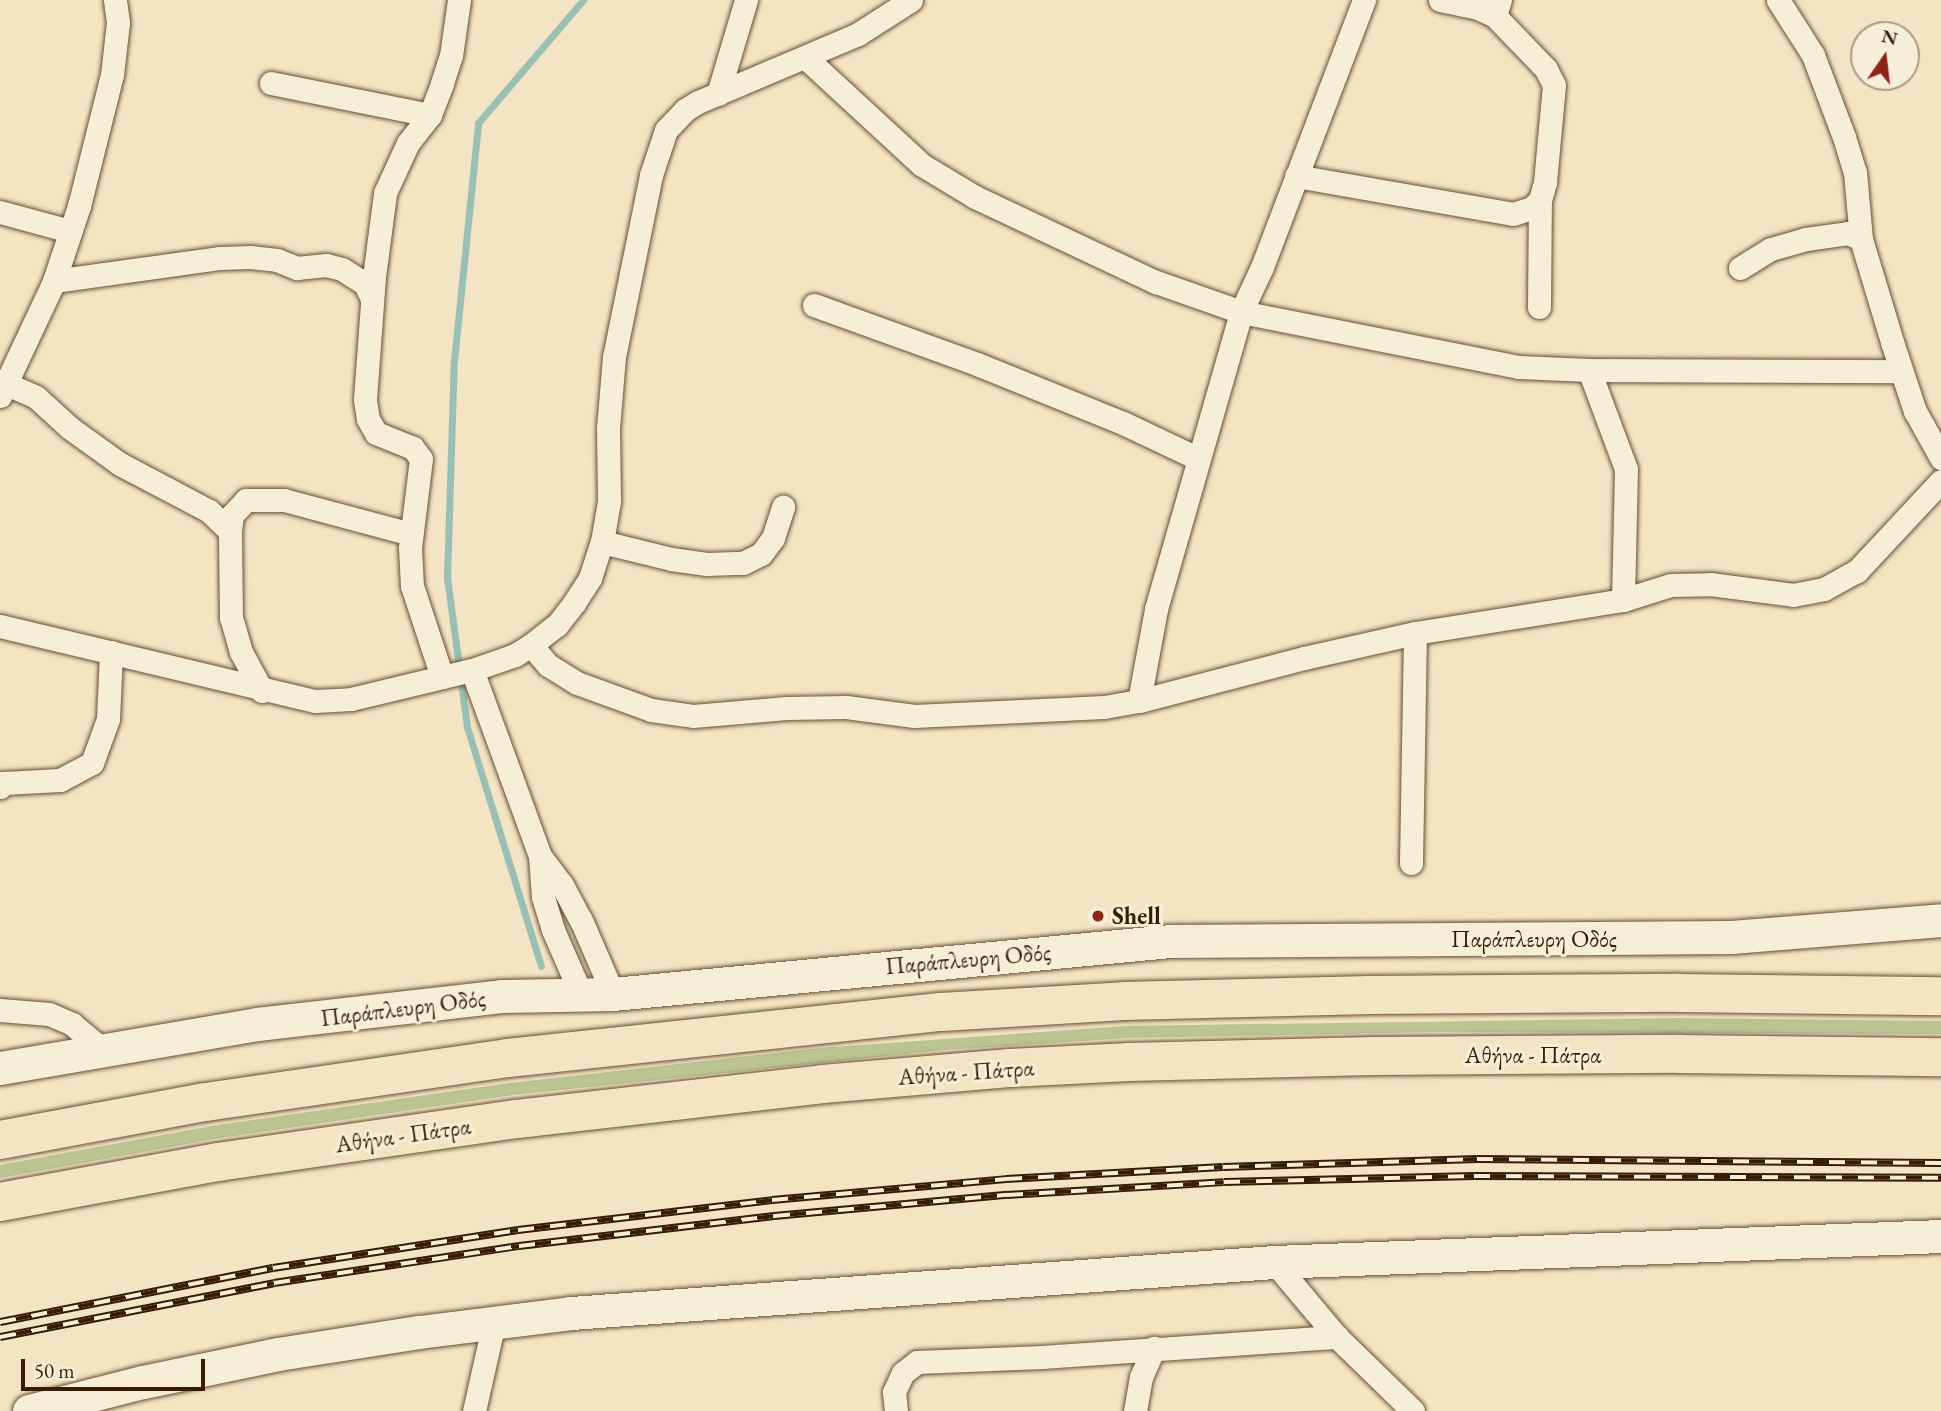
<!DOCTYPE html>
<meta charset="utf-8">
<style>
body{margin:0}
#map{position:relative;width:1941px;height:1411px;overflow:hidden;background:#f3e5c3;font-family:"EB Garamond",serif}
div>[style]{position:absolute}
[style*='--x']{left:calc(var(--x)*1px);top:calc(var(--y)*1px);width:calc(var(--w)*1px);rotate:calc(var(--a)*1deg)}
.green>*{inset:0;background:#bdc493}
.stream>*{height:7px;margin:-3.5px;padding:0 3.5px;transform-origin:3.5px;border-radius:3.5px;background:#9bbfb4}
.roads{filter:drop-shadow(0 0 2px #674e34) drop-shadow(0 0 2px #674e34)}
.street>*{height:23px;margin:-11.5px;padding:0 11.5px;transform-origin:11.5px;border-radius:11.5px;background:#f7eed8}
.secondary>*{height:33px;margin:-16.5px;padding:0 16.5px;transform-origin:16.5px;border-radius:16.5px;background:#f7eed8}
.highway>*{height:38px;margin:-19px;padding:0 19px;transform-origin:19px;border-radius:19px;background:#f3e5c3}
.rail>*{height:8px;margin-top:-4px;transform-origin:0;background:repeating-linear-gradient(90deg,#f7eed8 0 16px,#381b04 0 32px);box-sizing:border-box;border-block:2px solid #381b04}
.dots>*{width:19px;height:19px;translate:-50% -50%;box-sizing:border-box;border:4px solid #f7eed8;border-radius:50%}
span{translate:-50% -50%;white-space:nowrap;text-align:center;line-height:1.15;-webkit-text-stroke:6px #f7eed8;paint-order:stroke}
.poi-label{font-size:24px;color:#381b04;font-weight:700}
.left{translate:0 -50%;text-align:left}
.street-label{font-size:24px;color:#381b04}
.north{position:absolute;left:1850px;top:21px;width:70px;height:70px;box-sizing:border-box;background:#f7eed8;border:2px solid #ab9a83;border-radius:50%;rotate:14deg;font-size:19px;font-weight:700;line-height:28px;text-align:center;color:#381b04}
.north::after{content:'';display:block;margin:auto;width:24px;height:32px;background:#8f2418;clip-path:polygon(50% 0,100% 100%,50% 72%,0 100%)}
.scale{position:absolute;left:21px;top:1359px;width:184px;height:32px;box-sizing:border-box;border:4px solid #381b04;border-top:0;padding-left:9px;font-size:21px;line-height:24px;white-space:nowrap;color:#381b04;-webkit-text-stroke:5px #f7eed8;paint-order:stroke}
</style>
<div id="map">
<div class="green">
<i style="clip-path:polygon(1678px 1018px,1941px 1021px,1941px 1034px,1435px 1032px,1128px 1038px,944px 1050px,513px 1095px,214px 1139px,0 1178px,0 1165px,211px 1126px,510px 1083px,819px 1048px,1125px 1026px)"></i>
</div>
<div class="stream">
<i style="--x:541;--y:966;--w:250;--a:-107.2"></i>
<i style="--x:467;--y:727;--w:150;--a:-97.6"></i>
<i style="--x:447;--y:578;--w:217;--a:-88.2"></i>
<i style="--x:454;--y:361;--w:239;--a:-84.2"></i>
<i style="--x:478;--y:123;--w:162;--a:-49.5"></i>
</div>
<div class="roads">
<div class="street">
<i style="--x:1440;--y:0;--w:39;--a:12"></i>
<i style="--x:1478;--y:8;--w:19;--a:25"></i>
<i style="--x:1495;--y:16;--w:17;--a:-73"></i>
<i style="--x:1778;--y:0;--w:65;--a:57.5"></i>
<i style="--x:1813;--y:55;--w:88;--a:69.3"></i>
<i style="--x:1844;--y:137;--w:37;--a:73"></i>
<i style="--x:1855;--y:172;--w:67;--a:84.9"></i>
<i style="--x:1861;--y:239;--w:108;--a:73.2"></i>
<i style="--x:1892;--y:342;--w:73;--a:71.6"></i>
<i style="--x:1915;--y:411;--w:54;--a:61"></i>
<i style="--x:807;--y:59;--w:156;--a:42.7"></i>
<i style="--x:922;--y:165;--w:62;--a:31.1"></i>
<i style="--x:975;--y:197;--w:200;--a:25.2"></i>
<i style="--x:1156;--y:282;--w:90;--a:19.4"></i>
<i style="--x:1241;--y:312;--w:283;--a:11.2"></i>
<i style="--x:1519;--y:367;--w:70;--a:2.5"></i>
<i style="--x:1589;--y:370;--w:312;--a:0.2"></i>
<i style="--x:271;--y:83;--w:162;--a:11.4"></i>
<i style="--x:718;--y:94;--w:98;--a:-73.4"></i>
<i style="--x:1296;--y:176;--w:220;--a:9.9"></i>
<i style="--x:1513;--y:214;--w:20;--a:-18"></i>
<i style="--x:1532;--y:208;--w:11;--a:-45"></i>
<i style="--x:1540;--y:200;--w:19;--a:-74"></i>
<i style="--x:1545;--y:182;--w:97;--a:-84.7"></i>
<i style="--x:1554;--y:85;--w:18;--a:-117"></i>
<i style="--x:1546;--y:69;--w:74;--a:-133.9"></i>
<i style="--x:0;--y:212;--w:73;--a:15.2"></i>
<i style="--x:1740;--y:268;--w:36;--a:-32"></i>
<i style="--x:1771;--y:249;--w:36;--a:-16"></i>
<i style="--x:1806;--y:239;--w:42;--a:-8.1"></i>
<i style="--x:1848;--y:233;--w:14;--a:25"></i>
<i style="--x:54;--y:281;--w:168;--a:-7.9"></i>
<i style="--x:220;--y:258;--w:30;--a:-2"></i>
<i style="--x:250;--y:257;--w:27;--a:6"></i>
<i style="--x:277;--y:260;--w:22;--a:22"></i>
<i style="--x:297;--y:268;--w:29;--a:-6"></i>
<i style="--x:326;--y:265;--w:16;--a:14"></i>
<i style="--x:342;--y:269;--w:27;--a:33"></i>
<i style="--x:365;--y:284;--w:17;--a:65"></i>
<i style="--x:814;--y:305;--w:173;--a:19.9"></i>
<i style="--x:977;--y:364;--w:157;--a:22"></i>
<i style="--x:1123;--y:423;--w:82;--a:25.3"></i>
<i style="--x:1539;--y:307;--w:107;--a:-89.5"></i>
<i style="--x:1589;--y:370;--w:106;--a:69.5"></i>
<i style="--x:1626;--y:469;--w:131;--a:91.3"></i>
<i style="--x:0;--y:381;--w:39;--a:24"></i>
<i style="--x:36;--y:397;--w:46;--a:42.4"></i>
<i style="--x:70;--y:428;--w:62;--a:35.8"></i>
<i style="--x:120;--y:464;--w:101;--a:27.8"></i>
<i style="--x:209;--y:511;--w:29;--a:44"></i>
<i style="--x:0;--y:396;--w:127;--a:-64.8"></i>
<i style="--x:54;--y:281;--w:79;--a:-71.6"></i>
<i style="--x:79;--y:206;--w:135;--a:-75.9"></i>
<i style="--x:112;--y:75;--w:53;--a:-83.5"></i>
<i style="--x:118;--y:22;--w:22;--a:-98"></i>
<i style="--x:602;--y:542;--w:71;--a:13.8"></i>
<i style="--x:671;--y:559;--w:36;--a:8"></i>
<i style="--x:707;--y:564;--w:36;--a:-2"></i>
<i style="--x:743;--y:563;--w:20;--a:-27"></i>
<i style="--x:761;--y:554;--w:20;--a:-53"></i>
<i style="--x:773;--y:538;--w:33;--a:-72"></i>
<i style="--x:0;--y:626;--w:324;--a:13.4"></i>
<i style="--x:315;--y:701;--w:36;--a:-3"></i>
<i style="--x:351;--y:699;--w:124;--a:-13.5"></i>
<i style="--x:472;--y:670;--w:46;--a:-19.2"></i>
<i style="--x:515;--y:655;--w:19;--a:-32"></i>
<i style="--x:531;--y:645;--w:33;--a:-38"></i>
<i style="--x:557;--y:625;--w:28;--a:-52"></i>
<i style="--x:574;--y:603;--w:30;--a:-57"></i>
<i style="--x:590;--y:578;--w:38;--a:-72"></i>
<i style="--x:602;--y:542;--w:42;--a:-80.3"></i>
<i style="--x:609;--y:501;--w:73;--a:-90.8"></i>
<i style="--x:608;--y:428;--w:71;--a:-85.2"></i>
<i style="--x:614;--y:357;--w:186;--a:-78.5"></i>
<i style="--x:651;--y:175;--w:47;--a:-71.6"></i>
<i style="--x:666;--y:130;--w:28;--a:-46"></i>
<i style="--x:685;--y:110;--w:15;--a:-32"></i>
<i style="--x:698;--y:102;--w:174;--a:-23"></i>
<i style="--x:858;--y:34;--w:63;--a:-32.7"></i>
<i style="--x:531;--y:645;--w:26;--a:50"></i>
<i style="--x:548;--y:665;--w:34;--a:32"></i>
<i style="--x:577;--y:683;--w:79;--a:20"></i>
<i style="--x:651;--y:710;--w:42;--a:8.1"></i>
<i style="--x:693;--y:716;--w:94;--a:-4.9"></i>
<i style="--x:787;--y:708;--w:59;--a:-1"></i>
<i style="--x:846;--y:707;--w:69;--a:7.5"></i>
<i style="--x:914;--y:716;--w:190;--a:-2.7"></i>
<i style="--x:1104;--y:707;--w:36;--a:-10"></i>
<i style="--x:1139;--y:701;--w:171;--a:-14.6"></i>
<i style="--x:1304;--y:658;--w:114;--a:-12.7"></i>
<i style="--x:1415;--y:633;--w:211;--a:-9"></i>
<i style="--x:1623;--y:600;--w:50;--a:-17.4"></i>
<i style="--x:1671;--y:585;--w:39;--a:-1"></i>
<i style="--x:1710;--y:584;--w:84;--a:7.5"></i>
<i style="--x:1793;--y:595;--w:32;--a:-11"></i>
<i style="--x:1824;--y:589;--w:38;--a:-29"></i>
<i style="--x:1857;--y:571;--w:123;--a:-47"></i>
<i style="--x:472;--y:670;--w:198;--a:69.9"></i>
<i style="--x:540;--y:856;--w:41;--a:85.8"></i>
<i style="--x:543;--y:897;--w:34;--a:73"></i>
<i style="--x:553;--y:930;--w:70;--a:66.4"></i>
<i style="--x:442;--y:677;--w:96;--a:-108.2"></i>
<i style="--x:412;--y:586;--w:38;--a:-93"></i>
<i style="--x:410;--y:548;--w:90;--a:-83"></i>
<i style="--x:421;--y:459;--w:14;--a:-126"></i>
<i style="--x:413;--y:448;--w:40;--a:-158"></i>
<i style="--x:376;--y:433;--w:16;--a:-120"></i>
<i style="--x:368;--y:419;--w:20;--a:-99"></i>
<i style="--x:365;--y:399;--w:122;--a:-85.8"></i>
<i style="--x:374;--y:277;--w:85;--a:-82.5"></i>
<i style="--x:385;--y:193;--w:55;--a:-65.3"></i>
<i style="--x:408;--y:143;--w:36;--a:-52"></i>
<i style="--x:430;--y:115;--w:34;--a:-69"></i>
<i style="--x:442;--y:83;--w:28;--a:-72"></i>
<i style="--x:451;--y:56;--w:57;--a:-81.9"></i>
<i style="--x:262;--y:691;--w:44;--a:-118.3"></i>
<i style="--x:241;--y:652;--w:35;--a:-106"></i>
<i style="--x:231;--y:618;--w:87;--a:-90.7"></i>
<i style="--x:230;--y:531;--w:16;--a:-83"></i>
<i style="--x:232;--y:515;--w:21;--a:-47"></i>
<i style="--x:246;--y:500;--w:38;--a:0"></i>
<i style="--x:284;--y:500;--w:131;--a:15"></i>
<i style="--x:1139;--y:701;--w:94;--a:-79.5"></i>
<i style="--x:1156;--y:609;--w:309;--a:-74"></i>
<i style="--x:1241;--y:312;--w:50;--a:-65"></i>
<i style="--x:1262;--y:267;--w:286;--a:-69.1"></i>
<i style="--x:0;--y:787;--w:6;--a:-45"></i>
<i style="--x:4;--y:783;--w:56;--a:-3.1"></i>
<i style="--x:60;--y:780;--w:36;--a:-28"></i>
<i style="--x:92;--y:763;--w:47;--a:-70"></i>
<i style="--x:108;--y:719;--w:67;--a:-87.4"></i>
<i style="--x:540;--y:856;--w:36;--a:53"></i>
<i style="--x:562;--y:885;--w:40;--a:62"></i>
<i style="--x:581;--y:920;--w:81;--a:66.6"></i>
<i style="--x:1411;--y:863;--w:230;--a:-89"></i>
<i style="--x:0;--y:1010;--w:49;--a:4.7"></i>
<i style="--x:49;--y:1014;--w:25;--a:23"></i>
<i style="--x:72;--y:1024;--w:39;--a:40"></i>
<i style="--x:1274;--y:1262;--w:98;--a:50"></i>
<i style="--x:1337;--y:1337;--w:106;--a:44.2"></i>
<i style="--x:474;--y:1411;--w:91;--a:-77.3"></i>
<i style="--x:896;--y:1411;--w:19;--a:-96"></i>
<i style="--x:894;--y:1392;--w:21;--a:-65"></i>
<i style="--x:903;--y:1373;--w:18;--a:-38"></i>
<i style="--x:917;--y:1362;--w:125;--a:-2.3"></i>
<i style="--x:1042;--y:1357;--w:296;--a:-3.9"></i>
<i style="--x:1135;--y:1411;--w:35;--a:-80"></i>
<i style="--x:1141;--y:1377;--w:32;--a:-66"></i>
</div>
<div class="secondary">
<i style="--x:0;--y:1068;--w:261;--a:-9.7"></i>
<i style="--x:257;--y:1024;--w:248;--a:-6.5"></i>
<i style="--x:503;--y:996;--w:110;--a:-1"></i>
<i style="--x:613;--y:994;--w:561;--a:-5.43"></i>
<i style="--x:1171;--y:941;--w:560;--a:-0.41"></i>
<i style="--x:1731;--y:937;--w:211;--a:-4.6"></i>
<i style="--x:29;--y:1411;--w:118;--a:-14.3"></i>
<i style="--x:143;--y:1382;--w:138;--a:-11.7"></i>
<i style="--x:278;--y:1354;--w:143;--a:-8.9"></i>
<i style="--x:419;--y:1332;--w:153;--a:-7.1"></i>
<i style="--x:571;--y:1313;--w:705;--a:-4.15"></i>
<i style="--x:1274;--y:1262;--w:668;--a:-2.23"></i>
</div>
<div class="highway">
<i style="--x:0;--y:1140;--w:209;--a:-10.5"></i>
<i style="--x:206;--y:1102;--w:305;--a:-8.3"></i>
<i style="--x:508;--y:1058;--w:435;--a:-6.1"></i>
<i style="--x:941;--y:1012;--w:183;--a:-3.4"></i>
<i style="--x:1124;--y:1001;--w:246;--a:-1.4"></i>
<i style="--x:1370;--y:995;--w:309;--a:-0.4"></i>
<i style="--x:1679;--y:993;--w:262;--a:0.7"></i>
<i style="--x:0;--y:1202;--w:222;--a:-10.4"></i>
<i style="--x:218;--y:1162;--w:302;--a:-8.2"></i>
<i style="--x:517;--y:1119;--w:308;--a:-6.5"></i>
<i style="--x:823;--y:1084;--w:188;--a:-4.9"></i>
<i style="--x:1010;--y:1068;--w:119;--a:-2.9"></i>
<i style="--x:1129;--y:1062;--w:244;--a:-1.4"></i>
<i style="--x:1373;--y:1056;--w:307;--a:-0.4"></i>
<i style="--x:1680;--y:1054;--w:261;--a:0.7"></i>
</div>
</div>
<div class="rail">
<i style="--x:0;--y:1322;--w:278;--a:-11.2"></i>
<i style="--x:273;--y:1268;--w:248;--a:-8.8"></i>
<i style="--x:518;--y:1230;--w:256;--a:-6.7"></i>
<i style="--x:772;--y:1200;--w:235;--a:-5.1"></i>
<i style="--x:1006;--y:1179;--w:217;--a:-3.2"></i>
<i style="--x:1223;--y:1167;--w:254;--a:-1.8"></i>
<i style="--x:1477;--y:1159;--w:464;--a:0.5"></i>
<i style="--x:0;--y:1337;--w:279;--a:-11.1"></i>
<i style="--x:274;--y:1283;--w:248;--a:-8.6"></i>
<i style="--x:519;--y:1246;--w:257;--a:-6.7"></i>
<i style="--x:774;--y:1216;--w:234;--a:-5.2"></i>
<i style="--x:1007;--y:1195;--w:217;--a:-3.4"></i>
<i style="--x:1224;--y:1182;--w:250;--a:-1.4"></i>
<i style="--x:1474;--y:1176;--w:467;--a:0.2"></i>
</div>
<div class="dots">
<i style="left:1098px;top:916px;background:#8f2418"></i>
</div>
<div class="poi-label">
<span class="left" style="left:1112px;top:916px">Shell</span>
</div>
<div class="street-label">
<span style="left:1534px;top:939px">Παράπλευρη Οδός</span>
<span style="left:968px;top:959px;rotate:-5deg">Παράπλευρη Οδός</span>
<span style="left:403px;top:1008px;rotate:-7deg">Παράπλευρη Οδός</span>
<span style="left:1533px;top:1055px">Αθήνα - Πάτρα</span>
<span style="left:966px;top:1072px;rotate:-4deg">Αθήνα - Πάτρα</span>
<span style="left:403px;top:1135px;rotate:-8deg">Αθήνα - Πάτρα</span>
</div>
<div class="north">N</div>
<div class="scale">50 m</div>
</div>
